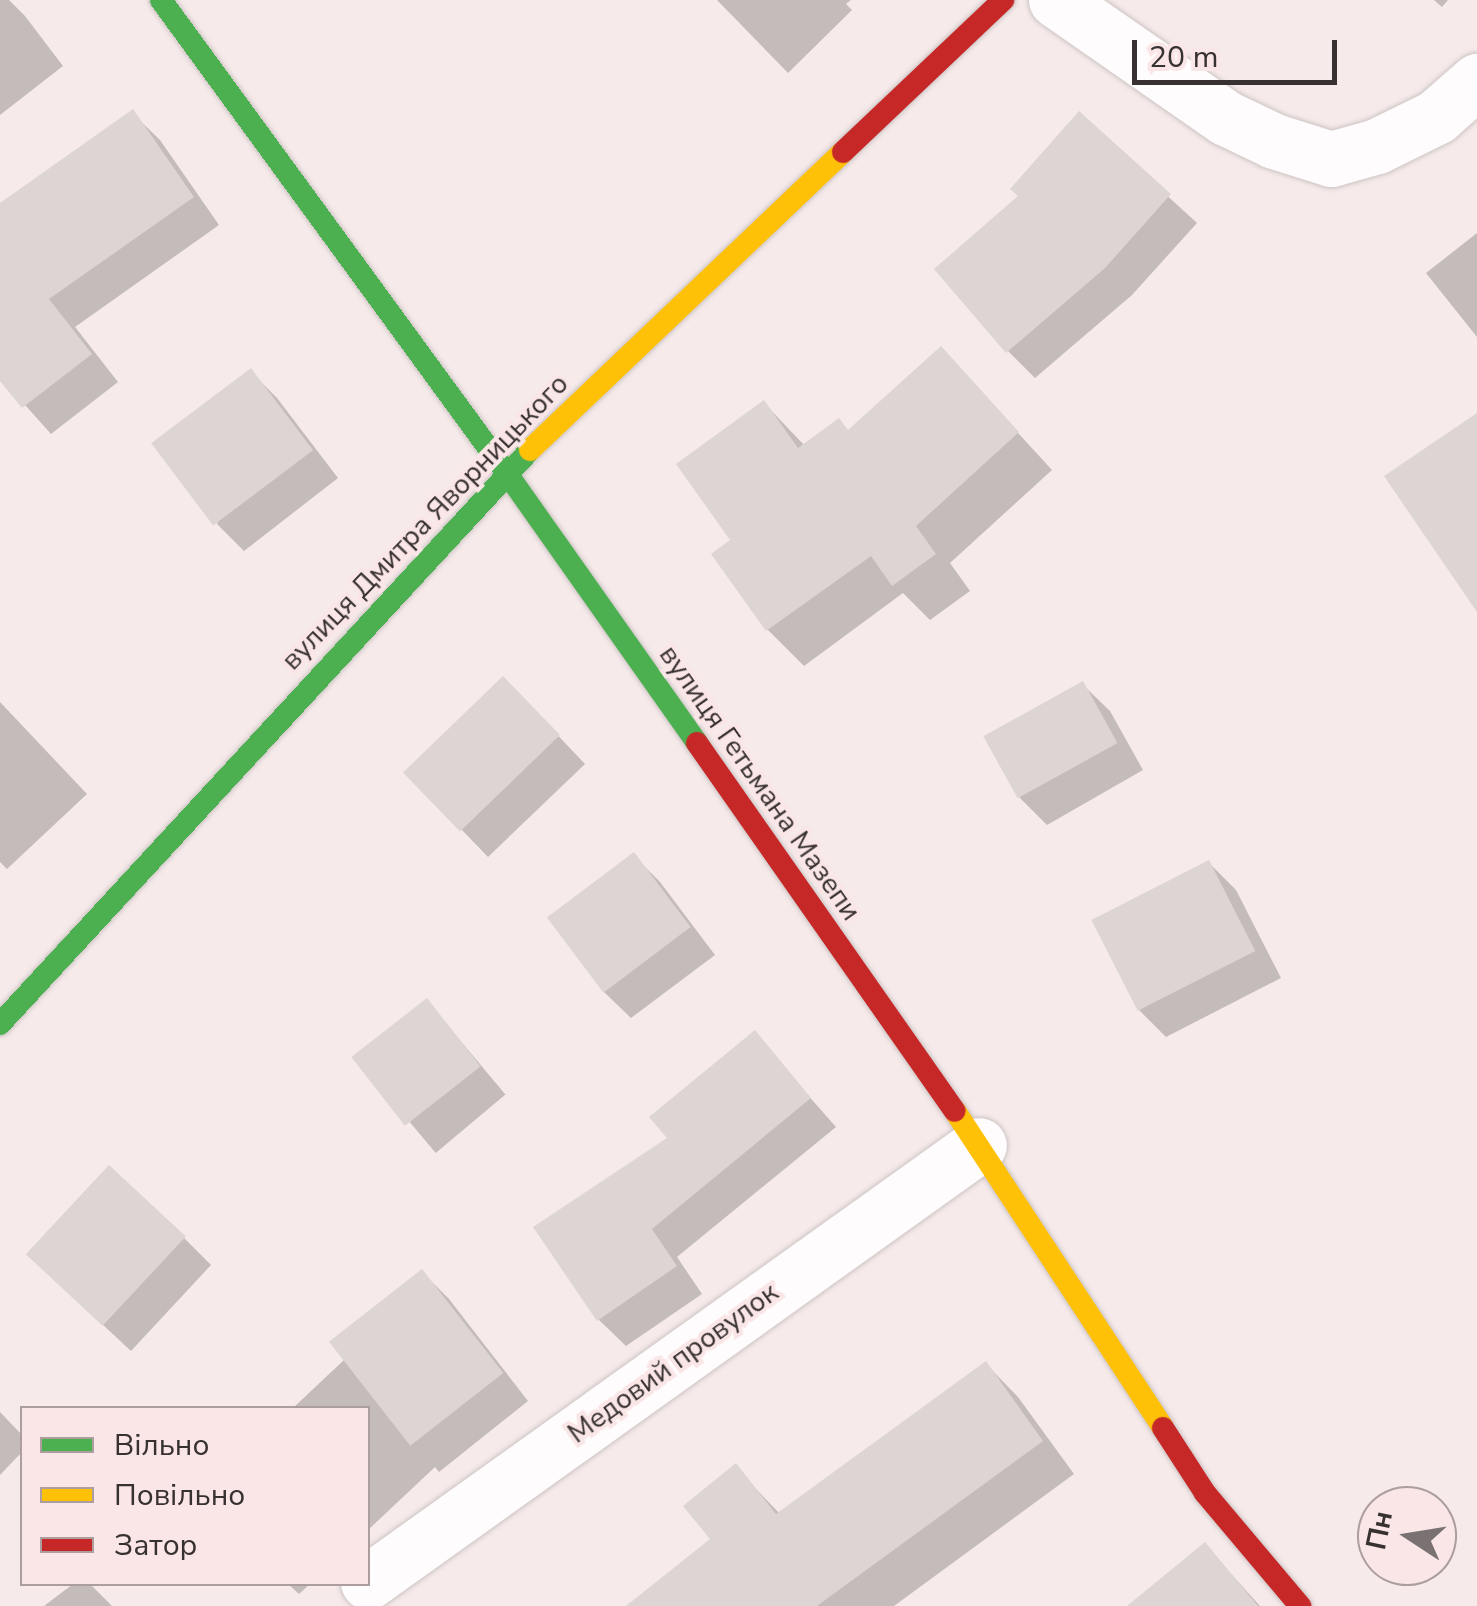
<!DOCTYPE html>
<meta charset="utf-8">
<style>
body{margin:0}
#map{position:relative;width:1477px;height:1606px;overflow:hidden;background:#f6eaea;font-family:"Nunito Sans",sans-serif}
div>[style]{position:absolute}
[style*='--x']{left:calc(var(--x)*1px);top:calc(var(--y)*1px);width:calc(var(--w)*1px);rotate:calc(var(--a)*1deg)}
.shadow>*{inset:0;background:#0003;transform-origin:0 0}
.building>*{inset:0;background:#ddd4d4;transform-origin:0 0}
.roads{filter:drop-shadow(0 0 2px #cdc4c4) drop-shadow(0 0 2px #cdc4c4)}
.street>*{height:55px;margin:-27.5px;padding:0 27.5px;transform-origin:27.5px;border-radius:27.5px;background:#fefcfc}
.fast>*{height:22px;margin:-11px;padding:0 11px;transform-origin:11px;border-radius:11px;background:#4caf50}
.slow>*{height:22px;margin:-11px;padding:0 11px;transform-origin:11px;border-radius:11px;background:#ffc107}
.jam>*{height:22px;margin:-11px;padding:0 11px;transform-origin:11px;border-radius:11px;background:#c62828}
span{translate:-50% -50%;white-space:nowrap;text-align:center;line-height:1.15;-webkit-text-stroke:8px #fae6e6;paint-order:stroke}
.street-label{font-size:28px;color:#383131}
.legend{position:absolute;left:20px;top:1406px;width:350px;height:180px;box-sizing:border-box;background:#fae6e6;border:2px solid #ac9e9e;margin:0;padding:12px 18px;list-style:none;font-size:30px;color:#383131}
.legend li{display:flex;align-items:center;gap:20px;height:50px}
.legend b{width:50px;border:2px solid #ac9e9e}
.north{position:absolute;left:1357px;top:1486px;width:100px;height:100px;box-sizing:border-box;background:#fae6e6;border:2px solid #ac9e9e;border-radius:50%;rotate:282deg;font-size:28px;font-weight:700;line-height:40px;text-align:center;color:#383131}
.north::after{content:'';display:block;margin:auto;width:35px;height:45px;background:#7a7272;clip-path:polygon(50% 0,100% 100%,50% 72%,0 100%)}
.scale{position:absolute;left:1132px;top:40px;width:205px;height:45px;box-sizing:border-box;border:5px solid #383131;border-top:0;padding-left:12px;font-size:30px;line-height:35px;white-space:nowrap;color:#383131;-webkit-text-stroke:8px #fae6e6;paint-order:stroke}
</style>
<div id="map">
<div class="shadow">
<i style="clip-path:polygon(0 0,9px 0,25px 16px,63px 66px,0 115px)"></i>
<i style="clip-path:polygon(717px 0,851px 0,846px 4px,852px 10px,788px 73px)"></i>
<i style="clip-path:polygon(1434px 0,1448px 0,1442px 7px)"></i>
<i style="clip-path:polygon(132px 113px,160px 140px,219px 225px,75px 327px,118px 382px,51px 434px,0 377px,0 223px)"></i>
<i style="clip-path:polygon(1079px 115px,1197px 223px,1132px 295px,1035px 378px,1008px 351px,1021px 196px)"></i>
<i style="clip-path:polygon(1477px 233px,1477px 337px,1426px 273px)"></i>
<i style="clip-path:polygon(941px 349px,1052px 470px,950px 563px,970px 591px,930px 620px,903px 593px,804px 666px,768px 630px,714px 554px,734px 540px,764px 403px,805px 446px,850px 432px)"></i>
<i style="clip-path:polygon(250px 371px,277px 398px,338px 478px,244px 551px,217px 524px)"></i>
<i style="clip-path:polygon(1082px 684px,1110px 711px,1143px 770px,1047px 825px,1020px 798px,987px 739px)"></i>
<i style="clip-path:polygon(0 702px,87px 794px,7px 869px,0 862px)"></i>
<i style="clip-path:polygon(530px 706px,585px 764px,488px 857px,406px 772px)"></i>
<i style="clip-path:polygon(633px 855px,660px 882px,715px 955px,631px 1018px,603px 991px)"></i>
<i style="clip-path:polygon(1209px 863px,1236px 890px,1281px 978px,1166px 1037px,1139px 1010px)"></i>
<i style="left:427px;top:1001px;width:122px;height:91px;rotate:50deg"></i>
<i style="clip-path:polygon(754px 1034px,836px 1127px,677px 1257px,702px 1294px,626px 1346px,598px 1319px,670px 1138px)"></i>
<i style="clip-path:polygon(184px 1238px,211px 1265px,131px 1351px,57px 1282px)"></i>
<i style="clip-path:polygon(422px 1272px,449px 1299px,528px 1401px,439px 1472px,435px 1467px,368px 1530px,368px 1408px,293px 1408px,345px 1359px)"></i>
<i style="clip-path:polygon(986px 1364px,1018px 1397px,1074px 1474px,894px 1606px,639px 1606px,714px 1540px,735px 1467px,780px 1514px)"></i>
<i style="clip-path:polygon(0 1412px,22px 1435px,22px 1452px,0 1475px)"></i>
<i style="clip-path:polygon(1205px 1545px,1260px 1606px,1134px 1606px)"></i>
<i style="clip-path:polygon(73px 1584px,90px 1584px,112px 1606px,44px 1606px)"></i>
<i style="clip-path:polygon(288px 1584px,310px 1584px,299px 1594px)"></i>
</div>
<div class="building">
<i style="clip-path:polygon(133px 109px,194px 197px,49px 299px,92px 354px,22px 408px,0 381px,0 203px)"></i>
<i style="clip-path:polygon(1079px 111px,1171px 194px,1105px 268px,1006px 353px,934px 269px,1018px 196px,1010px 189px)"></i>
<i style="clip-path:polygon(941px 346px,1019px 432px,916px 526px,936px 554px,892px 586px,871px 556px,766px 631px,711px 554px,730px 540px,676px 464px,764px 400px,798px 448px,839px 418px,848px 430px)"></i>
<i style="left:251px;top:368px;width:103px;height:125px;rotate:53deg"></i>
<i style="clip-path:polygon(1477px 413px,1477px 612px,1384px 476px)"></i>
<i style="left:503px;top:676px;width:82px;height:139px;rotate:46deg"></i>
<i style="left:1083px;top:681px;width:71px;height:114px;rotate:61deg"></i>
<i style="left:634px;top:852px;width:94px;height:109px;rotate:53deg"></i>
<i style="left:1209px;top:860px;width:102px;height:132px;rotate:63deg"></i>
<i style="left:427px;top:998px;width:87px;height:96px;rotate:52deg"></i>
<i style="clip-path:polygon(755px 1030px,811px 1098px,652px 1229px,677px 1266px,597px 1321px,533px 1227px,667px 1138px,649px 1117px)"></i>
<i style="left:109px;top:1165px;width:105px;height:122px;rotate:43deg"></i>
<i style="left:422px;top:1269px;width:132px;height:118px;rotate:52deg"></i>
<i style="clip-path:polygon(986px 1361px,1043px 1441px,817px 1606px,626px 1606px,710px 1539px,683px 1506px,736px 1463px,776px 1514px)"></i>
<i style="clip-path:polygon(1205px 1542px,1258px 1606px,1127px 1606px)"></i>
</div>
<div class="roads">
<div class="street">
<i style="--x:1056;--y:0;--w:207;--a:34.8"></i>
<i style="--x:1226;--y:118;--w:53;--a:25.6"></i>
<i style="--x:1274;--y:141;--w:60;--a:17.5"></i>
<i style="--x:1331;--y:159;--w:48;--a:-15.8"></i>
<i style="--x:1377;--y:146;--w:66;--a:-26.2"></i>
<i style="--x:1436;--y:117;--w:55;--a:-41.3"></i>
<i style="--x:368;--y:1582;--w:751;--a:-35.57"></i>
</div>
<div class="fast">
<i style="--x:161;--y:0;--w:585;--a:53.84"></i>
<i style="--x:506;--y:472;--w:332;--a:54.8"></i>
<i style="--x:0;--y:1024;--w:781;--a:-47.28"></i>
</div>
<div class="slow">
<i style="--x:530;--y:450;--w:432;--a:-43.6"></i>
<i style="--x:955;--y:1111;--w:379;--a:56.7"></i>
</div>
<div class="jam">
<i style="--x:843;--y:152;--w:221;--a:-43.5"></i>
<i style="--x:697;--y:743;--w:449;--a:55"></i>
<i style="--x:1163;--y:1428;--w:77;--a:57.1"></i>
<i style="--x:1205;--y:1493;--w:148;--a:49.9"></i>
</div>
</div>
<div class="street-label">
<span style="left:425px;top:522px;rotate:-46deg">вулиця Дмитра Яворницького</span>
<span style="left:760px;top:783px;rotate:55deg">вулиця Гетьмана Мазепи</span>
<span style="left:673px;top:1363px;rotate:-36deg">Медовий провулок</span>
</div>
<ul class="legend">
<li><b style="height:12px;background:#4caf50"></b>Вільно</li>
<li><b style="height:12px;background:#ffc107"></b>Повільно</li>
<li><b style="height:12px;background:#c62828"></b>Затор</li>
</ul>
<div class="north">Пн</div>
<div class="scale">20 m</div>
</div>
